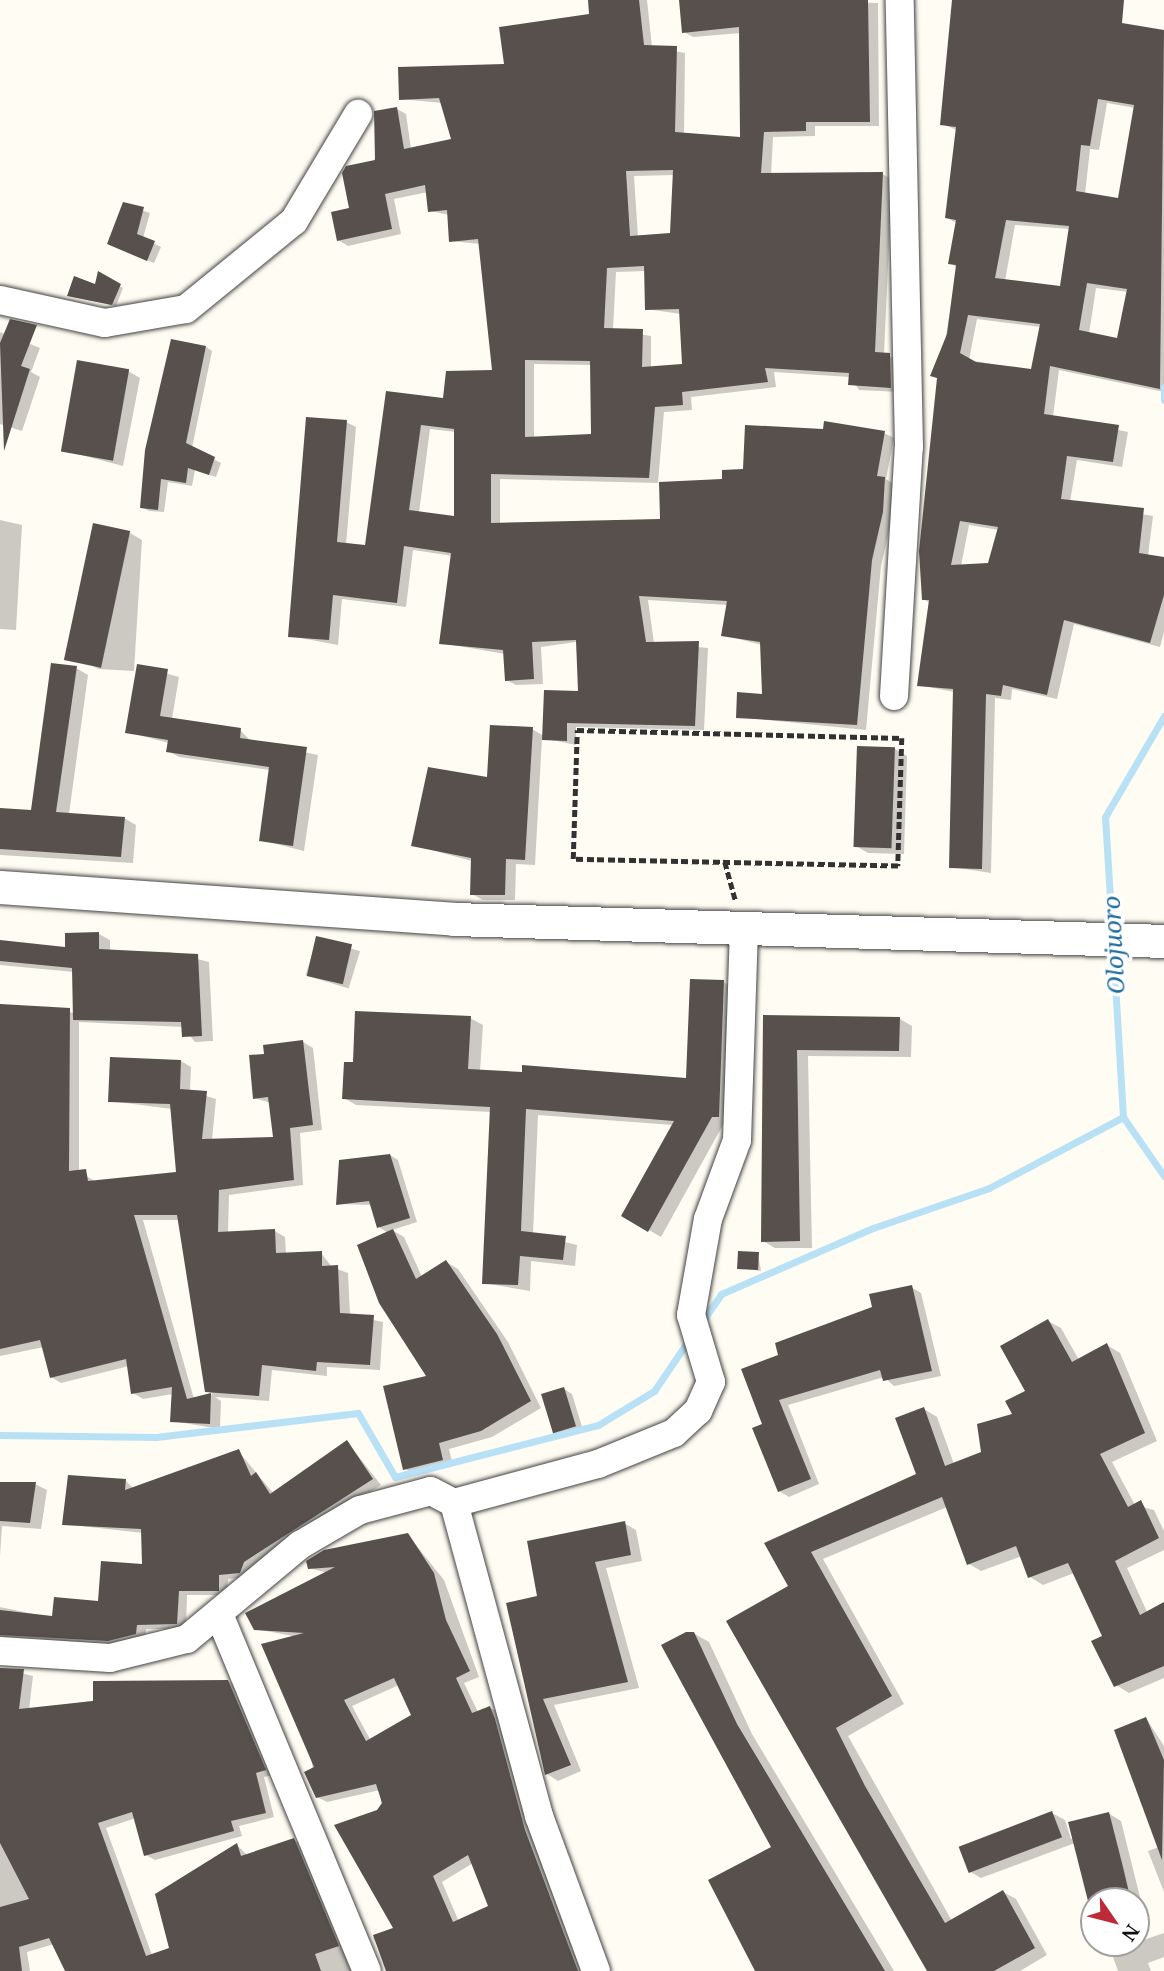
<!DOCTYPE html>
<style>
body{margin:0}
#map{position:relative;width:1164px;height:1971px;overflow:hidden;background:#fffcf3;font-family:"Noto Serif",serif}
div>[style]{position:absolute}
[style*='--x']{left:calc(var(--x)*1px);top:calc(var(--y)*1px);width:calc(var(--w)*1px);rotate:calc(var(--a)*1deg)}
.shadow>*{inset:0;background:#0003;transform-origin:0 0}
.stream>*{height:7px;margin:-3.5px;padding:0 3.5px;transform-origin:3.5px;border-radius:3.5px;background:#b9e1f5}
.building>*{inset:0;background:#58504c;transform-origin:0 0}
.path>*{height:4.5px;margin-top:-2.25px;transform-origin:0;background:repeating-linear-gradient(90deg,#323232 0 7px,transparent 0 10.5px)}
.roads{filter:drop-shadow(0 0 2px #434343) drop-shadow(0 0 2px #434343)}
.minor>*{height:28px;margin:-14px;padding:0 14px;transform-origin:14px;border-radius:14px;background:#fff}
.tertiary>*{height:33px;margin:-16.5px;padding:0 16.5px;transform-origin:16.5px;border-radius:16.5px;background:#fff}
span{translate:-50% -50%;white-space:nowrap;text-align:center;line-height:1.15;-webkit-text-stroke:7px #fff;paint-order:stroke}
.water-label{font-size:24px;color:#1b6c9f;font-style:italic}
.north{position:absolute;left:1080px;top:1887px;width:70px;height:70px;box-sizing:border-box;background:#fff;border:2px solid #9f9f9f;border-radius:50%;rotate:125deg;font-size:19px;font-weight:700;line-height:28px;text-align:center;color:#101010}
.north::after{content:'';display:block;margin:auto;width:24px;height:32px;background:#bd2b39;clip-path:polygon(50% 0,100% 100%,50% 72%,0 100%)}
</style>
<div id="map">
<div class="shadow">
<i style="clip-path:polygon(evenodd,590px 0,647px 0,652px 47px,685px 53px,684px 134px,742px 139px,741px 33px,693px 37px,684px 32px,681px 0,878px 3px,879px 126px,815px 126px,815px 136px,773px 137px,771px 175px,882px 174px,892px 179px,884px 354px,899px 360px,900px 392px,859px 390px,850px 377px,774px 372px,776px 387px,691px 397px,692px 410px,664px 412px,658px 483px,500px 479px,500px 524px,662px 520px,745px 471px,884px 433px,894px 438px,886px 479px,894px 484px,892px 518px,881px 566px,866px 730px,737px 717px,764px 696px,762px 645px,723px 635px,728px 605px,648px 600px,654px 643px,708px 648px,704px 730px,576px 727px,576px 745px,542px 738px,535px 865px,516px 864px,515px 900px,483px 900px,472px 894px,472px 861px,413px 845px,489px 779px,532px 729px,544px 736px,580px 692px,576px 642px,541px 647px,543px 684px,516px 685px,506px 680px,505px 654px,441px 643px,453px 556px,413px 550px,406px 607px,342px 599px,338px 645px,290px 636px,346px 422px,356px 427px,346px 545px,366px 547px,387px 393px,444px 400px,494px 372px,481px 244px,450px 241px,449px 215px,430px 211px,428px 192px,394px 199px,401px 234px,348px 246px,338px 240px,397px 109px,406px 114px,411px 149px,454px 141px,442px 103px,400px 99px,506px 66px,591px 15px,590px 0,675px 175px,672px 235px,638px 237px,634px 176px,675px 175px,590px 0,646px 271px,646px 309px,681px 314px,684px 366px,651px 368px,651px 336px,613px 330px,616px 272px,646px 271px,590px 0,534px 364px,592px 365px,593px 436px,534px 439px,534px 364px,590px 0,430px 429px,456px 432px,456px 518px,419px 513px,430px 429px)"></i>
<i style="clip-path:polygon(evenodd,954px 0,1039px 0,1038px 11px,1164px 32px,1164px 392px,1059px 370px,1053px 417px,1128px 432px,1122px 467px,1077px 460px,1070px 502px,1153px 516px,1148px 556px,1164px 559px,1164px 632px,1160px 647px,1074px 624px,1057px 699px,1012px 689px,1011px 700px,995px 698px,991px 873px,951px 867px,954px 692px,919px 685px,930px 603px,923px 599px,939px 379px,957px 267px,949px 263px,957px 223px,947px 218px,957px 130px,942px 124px,954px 0,1107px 103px,1135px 108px,1120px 200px,1085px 194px,1090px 149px,1099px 150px,1107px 103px,954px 0,1015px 225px,1070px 229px,1061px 288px,1005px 281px,1015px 225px,954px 0,1096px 288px,1129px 292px,1118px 340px,1089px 334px,1096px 288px,954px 0,977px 319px,1041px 327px,1032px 371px,969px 360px,977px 319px,954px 0,969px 525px,999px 530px,989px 565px,961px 566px,969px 525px)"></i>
<i style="clip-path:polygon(124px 204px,150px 213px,143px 238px,161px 247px,154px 263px,115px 247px)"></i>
<i style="clip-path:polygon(99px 274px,123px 288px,116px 306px,73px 297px,96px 286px)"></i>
<i style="clip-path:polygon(0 332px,40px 348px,31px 372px,40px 377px,22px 431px,0 424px)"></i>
<i style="clip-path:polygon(206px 347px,212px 351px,192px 448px,221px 463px,216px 477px,195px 470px,192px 486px,168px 482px,164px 512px,149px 511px,142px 507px)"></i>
<i style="clip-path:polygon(128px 371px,140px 378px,123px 466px,62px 450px)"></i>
<i style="clip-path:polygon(0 520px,22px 525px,16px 630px,0 629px)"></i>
<i style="clip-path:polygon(130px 533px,142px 540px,134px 671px,98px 669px,86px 662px)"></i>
<i style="clip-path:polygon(139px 666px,179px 677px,172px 719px,240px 730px,251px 741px,318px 755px,304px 851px,260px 840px,270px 770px,179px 757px,168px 751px,169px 743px,127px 732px)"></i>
<i style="clip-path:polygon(76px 668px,88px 675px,69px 814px,124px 818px,136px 825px,133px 863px,0 855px,0 810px,32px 812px)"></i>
<i style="clip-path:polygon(895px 749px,907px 756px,904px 854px,868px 853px,856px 846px)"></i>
<i style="clip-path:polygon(evenodd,99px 934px,110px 940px,110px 951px,170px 952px,209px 962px,213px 1041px,195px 1042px,183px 1027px,79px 1022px,79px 1172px,97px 1182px,178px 1173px,172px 1109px,110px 1101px,181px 1061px,191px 1067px,190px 1091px,216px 1099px,212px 1140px,275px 1139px,271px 1103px,254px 1098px,266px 1055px,303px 1042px,313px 1048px,322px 1130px,300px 1133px,303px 1185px,229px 1195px,228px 1233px,275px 1231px,285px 1237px,286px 1254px,321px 1253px,332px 1267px,348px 1273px,350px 1315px,383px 1322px,380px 1370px,327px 1367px,327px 1376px,272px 1370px,269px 1401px,215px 1397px,221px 1401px,220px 1429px,172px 1421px,173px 1394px,143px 1399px,133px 1393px,129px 1366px,61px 1383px,51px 1377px,44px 1347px,0 1356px,0 1005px,75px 1013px,74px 972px,0 965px,0 942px,67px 949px,99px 934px,143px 1220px,180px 1220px,207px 1391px,213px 1394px,194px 1399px,143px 1220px)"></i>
<i style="left:317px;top:938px;width:45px;height:39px;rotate:17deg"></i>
<i style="clip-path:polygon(723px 982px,736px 989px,724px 1123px,661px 1237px,623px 1215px,673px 1125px,538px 1115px,533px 1234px,577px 1245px,575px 1266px,531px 1261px,530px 1291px,484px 1283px,491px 1112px,356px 1105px,344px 1098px,354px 1064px,470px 1018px,483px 1025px,480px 1071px,688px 1080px)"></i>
<i style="clip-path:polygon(764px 1016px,900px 1019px,912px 1026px,911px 1057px,808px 1056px,812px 1248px,775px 1248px,763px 1241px)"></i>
<i style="clip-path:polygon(390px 1155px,398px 1160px,417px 1222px,392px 1230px,404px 1237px,422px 1277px,446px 1262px,458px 1269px,508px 1342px,541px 1408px,492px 1437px,449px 1449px,453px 1466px,416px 1475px,405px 1469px,428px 1377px,388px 1233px,379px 1227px,372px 1205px,338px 1204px)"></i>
<i style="clip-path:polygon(758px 1254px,761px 1271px,739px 1268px)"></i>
<i style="clip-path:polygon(911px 1287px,921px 1293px,941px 1376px,894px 1386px,884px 1377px,788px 1405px,819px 1484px,789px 1497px,779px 1491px,764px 1425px,780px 1356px)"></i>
<i style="clip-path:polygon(1048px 1321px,1061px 1328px,1079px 1360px,1107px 1345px,1120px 1353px,1157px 1441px,1112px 1462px,1135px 1505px,1154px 1510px,1164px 1531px,1164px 1550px,1127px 1568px,1148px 1614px,1164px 1607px,1164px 1678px,1129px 1693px,1116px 1685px,1104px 1637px,1074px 1573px,1043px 1585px,1030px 1577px,1022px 1556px,981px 1571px,969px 1564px,947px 1507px,823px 1559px,904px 1704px,848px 1736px,952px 1921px,1003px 1892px,1016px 1899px,1047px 1955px,1020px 1971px,930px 1971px,728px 1621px,790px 1587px,766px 1544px,918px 1475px,924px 1409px,937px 1417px,954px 1464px,983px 1454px,1027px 1392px)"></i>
<i style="clip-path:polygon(564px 1389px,572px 1394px,583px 1430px,561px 1436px,553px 1432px)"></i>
<i style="clip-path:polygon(347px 1442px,381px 1485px,252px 1567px,249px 1577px,228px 1579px,227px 1595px,187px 1595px,186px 1629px,146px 1629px,145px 1639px,119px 1645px,0 1648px,0 1607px,53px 1618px,100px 1603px,144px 1566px,143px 1533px,63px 1524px,125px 1480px,134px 1489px,238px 1451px,274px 1494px)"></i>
<i style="clip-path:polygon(35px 1484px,47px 1490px,41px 1529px,2px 1526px,0 1556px,0 1486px)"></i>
<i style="clip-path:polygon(624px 1523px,636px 1530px,642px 1561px,606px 1568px,639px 1688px,554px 1705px,581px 1771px,558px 1781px,547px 1774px,508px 1604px,539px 1597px)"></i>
<i style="clip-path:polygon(evenodd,408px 1535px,444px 1580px,479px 1677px,464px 1683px,478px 1712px,490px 1708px,500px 1713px,583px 1971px,389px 1971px,373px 1937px,395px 1929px,380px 1790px,327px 1802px,317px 1797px,293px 1636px,255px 1629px,328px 1573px,309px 1568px,408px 1535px,399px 1685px,413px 1716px,371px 1741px,352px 1706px,399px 1685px,408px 1535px,473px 1863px,490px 1907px,459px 1922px,442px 1882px,473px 1863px)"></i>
<i style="clip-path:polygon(693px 1633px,709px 1642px,752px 1734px,894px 1971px,757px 1971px,774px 1848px)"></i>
<i style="clip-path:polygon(0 1668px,33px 1676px,29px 1710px,228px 1681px,237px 1687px,273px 1775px,264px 1777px,274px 1817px,239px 1826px,242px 1836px,155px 1860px,146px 1855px,136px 1818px,106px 1828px,152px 1955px,171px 1949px,237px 1845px,248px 1856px,294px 1840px,303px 1845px,354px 1971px,67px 1971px,54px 1944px,27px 1952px,30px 1971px,0 1971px)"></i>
<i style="clip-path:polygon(1146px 1718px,1164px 1746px,1164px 1892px,1148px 1851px,1159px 1847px)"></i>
<i style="clip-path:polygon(1052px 1813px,1065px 1820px,1071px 1839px,1108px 1813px,1121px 1821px,1144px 1913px,1136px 1915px,1136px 1901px,1094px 1901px,1094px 1915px,1075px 1843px,981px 1878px,969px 1871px)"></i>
<i style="clip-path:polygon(1164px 1933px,1164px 1957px,1148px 1963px,1151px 1971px,1118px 1971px,1111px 1951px)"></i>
</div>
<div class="stream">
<i style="--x:1164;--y:387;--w:13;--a:90"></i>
<i style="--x:1112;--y:931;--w:114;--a:-93.5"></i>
<i style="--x:1105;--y:817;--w:117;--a:-59.7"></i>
<i style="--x:1113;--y:949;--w:168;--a:86.6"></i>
<i style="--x:1123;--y:1117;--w:72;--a:55.2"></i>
<i style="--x:701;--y:1323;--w:35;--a:-55"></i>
<i style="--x:721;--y:1294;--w:166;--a:-23.5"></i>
<i style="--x:873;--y:1228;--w:123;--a:-19"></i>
<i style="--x:989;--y:1188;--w:152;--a:-27.9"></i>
<i style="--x:0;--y:1435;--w:156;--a:0.7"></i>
<i style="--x:156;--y:1437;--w:203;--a:-6.8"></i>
<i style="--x:358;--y:1413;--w:74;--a:60"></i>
<i style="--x:395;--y:1477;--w:210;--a:-14.4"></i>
<i style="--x:598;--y:1425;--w:66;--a:-31.3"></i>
<i style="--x:654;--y:1391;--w:64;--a:-55.8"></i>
</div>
<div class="building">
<i style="clip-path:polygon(evenodd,588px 0,639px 0,644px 45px,677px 46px,675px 132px,740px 137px,739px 27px,682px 33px,679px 0,868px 0,870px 122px,806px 122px,806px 131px,764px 132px,761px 173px,883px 172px,875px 352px,890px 353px,891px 388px,848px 385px,849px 373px,765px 368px,768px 382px,682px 392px,683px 405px,655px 407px,649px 478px,491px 474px,491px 523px,660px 519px,659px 482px,722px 479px,722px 470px,743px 469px,745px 425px,823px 429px,824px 421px,885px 431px,877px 476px,885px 477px,883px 512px,872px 560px,857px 725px,736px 718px,737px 692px,762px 694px,760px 642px,721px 636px,727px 601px,639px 596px,646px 642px,699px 641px,695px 726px,567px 723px,567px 741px,542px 740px,544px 690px,578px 691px,576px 640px,532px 642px,534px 679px,505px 681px,503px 650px,439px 644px,451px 553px,404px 546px,397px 603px,333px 595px,329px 640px,288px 637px,306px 417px,347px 420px,337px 542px,365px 545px,386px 391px,443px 398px,446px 371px,492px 370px,478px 239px,449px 242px,447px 210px,428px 212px,425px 185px,385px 194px,392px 229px,337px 241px,331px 212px,349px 208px,342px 173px,346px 166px,375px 160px,374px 111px,397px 107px,404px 149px,451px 139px,439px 98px,399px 100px,398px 67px,504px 64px,499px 27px,589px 14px,588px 0,673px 170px,670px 233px,630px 236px,626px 171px,673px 170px,588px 0,644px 266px,645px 310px,679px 309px,682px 364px,642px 367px,643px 329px,604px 328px,607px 268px,644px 266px,588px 0,525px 360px,590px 361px,591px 434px,525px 437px,525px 360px,588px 0,421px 425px,454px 429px,454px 516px,409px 510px,421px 425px)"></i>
<i style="clip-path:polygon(evenodd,952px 0,1124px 0,1122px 23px,1164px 30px,1160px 389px,1050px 366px,1044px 414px,1119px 425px,1113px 462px,1067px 456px,1061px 499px,1144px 508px,1139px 553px,1164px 557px,1164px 595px,1150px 643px,1064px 620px,1047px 695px,1003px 685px,1001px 696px,986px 694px,982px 869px,949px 868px,953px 689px,917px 686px,929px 600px,922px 600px,919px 551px,937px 378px,930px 376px,947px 334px,956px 265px,948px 264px,956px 220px,945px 218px,956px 127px,940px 125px,952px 0,1098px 99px,1134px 105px,1118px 198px,1076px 191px,1081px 145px,1090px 146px,1098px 99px,952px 0,1006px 220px,1069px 226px,1060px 286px,995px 278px,1006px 220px,952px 0,1087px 283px,1127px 289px,1117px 338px,1079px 330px,1087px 283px,952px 0,968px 315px,1040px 324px,1031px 369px,976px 362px,960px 353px,968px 315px,952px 0,960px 521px,998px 527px,988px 563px,951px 565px,960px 521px)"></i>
<i style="clip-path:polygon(123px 202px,144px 207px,137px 234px,155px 241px,147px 261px,107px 244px)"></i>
<i style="clip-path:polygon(98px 271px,121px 284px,112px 305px,67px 296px,74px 276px,95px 284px)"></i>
<i style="clip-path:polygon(10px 319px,37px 325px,21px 366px,30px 369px,4px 451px,0 343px)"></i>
<i style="clip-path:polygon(171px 339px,206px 346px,186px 443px,215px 457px,209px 475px,188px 468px,186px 483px,161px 479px,158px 510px,140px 508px,145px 450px)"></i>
<i style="left:77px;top:360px;width:53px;height:93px;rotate:10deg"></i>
<i style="left:93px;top:523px;width:38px;height:140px;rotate:12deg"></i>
<i style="clip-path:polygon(51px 663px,77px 666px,56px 812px,125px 817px,121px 857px,0 849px,0 808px,31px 810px)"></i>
<i style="clip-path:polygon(137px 664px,168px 669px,160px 716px,241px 728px,240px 738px,307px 747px,293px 846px,259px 841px,269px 767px,166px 752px,168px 740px,125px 733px)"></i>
<i style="clip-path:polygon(490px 725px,533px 727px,525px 860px,506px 859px,505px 895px,470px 895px,471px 858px,411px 846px,428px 767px,487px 777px)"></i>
<i style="left:857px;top:746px;width:38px;height:101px;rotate:2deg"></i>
<i style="clip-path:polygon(99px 932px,99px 949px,198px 954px,202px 1036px,182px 1037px,181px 1022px,73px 1020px,72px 968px,0 961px,0 940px,65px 947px,65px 933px)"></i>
<i style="left:316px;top:936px;width:37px;height:41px;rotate:13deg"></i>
<i style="clip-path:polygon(690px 979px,724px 980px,719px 1117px,712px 1117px,648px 1232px,621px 1216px,674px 1121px,526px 1109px,521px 1231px,566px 1236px,563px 1260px,520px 1256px,518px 1285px,482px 1284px,490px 1107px,342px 1099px,344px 1062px,353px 1062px,355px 1011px,471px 1016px,468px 1069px,522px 1072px,522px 1065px,686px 1078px)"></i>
<i style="clip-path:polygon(0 1004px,70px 1008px,69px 1171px,86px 1169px,88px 1181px,176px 1172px,170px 1104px,108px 1102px,110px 1057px,181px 1060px,180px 1089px,207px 1091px,202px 1139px,273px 1137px,268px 1097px,253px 1099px,249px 1055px,264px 1054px,263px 1045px,303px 1040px,313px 1125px,290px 1128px,294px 1180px,219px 1190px,218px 1232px,275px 1229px,276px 1253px,322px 1251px,322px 1266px,338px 1265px,340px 1313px,374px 1315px,370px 1365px,317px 1362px,316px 1371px,262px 1365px,259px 1396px,205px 1392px,177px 1215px,134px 1215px,187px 1399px,211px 1393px,210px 1424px,170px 1422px,172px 1387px,131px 1394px,126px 1359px,50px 1378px,40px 1340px,0 1349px)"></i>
<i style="clip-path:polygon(763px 1015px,900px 1017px,899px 1051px,797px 1050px,800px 1241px,761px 1242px)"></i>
<i style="clip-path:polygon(390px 1154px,410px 1218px,377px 1228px,369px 1201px,336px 1205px,339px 1160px)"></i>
<i style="clip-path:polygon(393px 1229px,416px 1279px,446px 1260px,497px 1334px,531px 1401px,481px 1431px,439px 1443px,443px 1460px,403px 1470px,383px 1386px,426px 1376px,379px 1303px,357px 1245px)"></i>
<i style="left:738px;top:1251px;width:21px;height:18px;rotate:3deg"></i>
<i style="clip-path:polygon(912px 1285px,932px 1371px,883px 1381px,880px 1370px,779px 1400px,811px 1479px,778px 1492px,752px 1428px,762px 1424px,741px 1369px,778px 1355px,775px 1343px,872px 1307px,869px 1294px)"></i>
<i style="clip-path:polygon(1048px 1319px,1072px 1362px,1107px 1343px,1145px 1433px,1100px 1454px,1128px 1507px,1141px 1500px,1159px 1538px,1115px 1561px,1140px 1615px,1164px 1602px,1164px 1666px,1114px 1687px,1091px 1641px,1102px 1636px,1068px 1563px,1028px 1578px,1016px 1546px,967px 1565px,942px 1497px,811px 1552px,892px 1696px,836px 1728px,865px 1786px,945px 1923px,1003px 1890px,1035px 1948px,994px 1971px,927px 1971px,726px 1621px,788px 1586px,764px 1543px,916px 1474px,895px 1418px,924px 1407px,945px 1466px,981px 1452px,977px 1424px,1012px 1414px,1005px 1401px,1025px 1391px,1000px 1346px)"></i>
<i style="left:564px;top:1387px;width:41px;height:24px;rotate:73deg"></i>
<i style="clip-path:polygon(347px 1440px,373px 1479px,244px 1562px,240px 1573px,219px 1575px,219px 1591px,179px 1591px,177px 1624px,137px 1625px,136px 1634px,108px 1641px,0 1635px,0 1610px,52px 1616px,54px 1597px,98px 1601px,101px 1561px,142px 1564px,141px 1529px,62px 1525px,68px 1475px,126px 1479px,125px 1490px,239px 1449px,251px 1476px,256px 1472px,270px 1494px)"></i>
<i style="clip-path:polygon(0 1482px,36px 1482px,30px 1523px,0 1521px)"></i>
<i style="clip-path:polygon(625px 1521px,631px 1555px,595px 1562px,628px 1682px,543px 1699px,571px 1765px,545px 1775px,506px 1603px,537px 1596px,527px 1541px)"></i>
<i style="clip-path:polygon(evenodd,408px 1533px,434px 1573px,446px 1620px,470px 1671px,456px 1678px,472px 1713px,490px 1706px,495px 1719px,525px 1830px,578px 1971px,386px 1971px,373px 1935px,393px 1928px,334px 1825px,377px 1810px,382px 1803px,376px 1784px,316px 1798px,304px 1772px,314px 1767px,261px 1644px,304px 1633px,254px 1630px,245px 1613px,335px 1567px,308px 1569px,306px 1561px,324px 1550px,408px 1533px,394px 1678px,411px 1715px,366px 1741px,344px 1700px,394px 1678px,408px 1533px,468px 1855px,488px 1906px,453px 1922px,433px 1876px,468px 1855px)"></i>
<i style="clip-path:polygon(686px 1632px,694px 1632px,737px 1724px,885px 1971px,755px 1971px,708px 1880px,771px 1847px,661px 1645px)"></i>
<i style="clip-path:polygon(0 1668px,24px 1669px,19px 1709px,93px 1701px,93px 1681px,228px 1680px,266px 1770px,256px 1773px,266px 1813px,231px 1821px,234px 1831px,144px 1856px,132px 1812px,98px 1823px,146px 1956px,169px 1948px,155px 1894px,237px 1843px,241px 1856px,294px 1838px,339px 1946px,315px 1954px,321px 1971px,65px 1971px,49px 1938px,19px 1947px,22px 1971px,0 1971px,0 1907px,29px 1899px,0 1843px)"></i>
<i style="clip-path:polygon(1146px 1717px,1164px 1760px,1162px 1860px,1114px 1730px)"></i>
<i style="left:1052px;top:1811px;width:28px;height:100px;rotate:69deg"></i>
<i style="clip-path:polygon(1109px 1812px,1123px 1867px,1131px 1901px,1088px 1901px,1068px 1822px)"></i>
</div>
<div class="path">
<i style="--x:577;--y:730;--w:325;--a:1.4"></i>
<i style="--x:902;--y:738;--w:128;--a:91.8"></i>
<i style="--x:898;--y:866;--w:325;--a:-178.8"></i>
<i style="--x:573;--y:859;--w:129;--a:-88.2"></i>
<i style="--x:725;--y:862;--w:41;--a:74.6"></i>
</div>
<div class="roads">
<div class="minor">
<i style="--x:0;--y:300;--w:107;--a:12.4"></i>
<i style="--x:105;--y:323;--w:82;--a:-9.8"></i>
<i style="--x:186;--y:309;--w:139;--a:-39.2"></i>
<i style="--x:294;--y:221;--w:125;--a:-59.1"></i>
<i style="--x:894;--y:696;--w:249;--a:-86.6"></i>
<i style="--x:909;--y:447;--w:447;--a:-91.2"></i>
<i style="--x:454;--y:1503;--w:324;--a:74.8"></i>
<i style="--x:539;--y:1816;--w:165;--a:69.8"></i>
<i style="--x:219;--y:1614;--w:386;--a:67.5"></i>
<i style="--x:0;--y:1651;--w:110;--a:3.6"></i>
<i style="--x:110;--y:1658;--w:79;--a:-13.9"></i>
<i style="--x:187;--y:1639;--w:147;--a:-39.8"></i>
<i style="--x:300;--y:1545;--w:69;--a:-30.3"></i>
<i style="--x:360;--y:1510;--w:73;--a:-15"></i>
<i style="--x:431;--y:1491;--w:26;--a:28"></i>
<i style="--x:454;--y:1503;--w:149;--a:-15.2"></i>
<i style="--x:598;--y:1464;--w:82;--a:-22.2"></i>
<i style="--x:674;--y:1433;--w:33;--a:-43"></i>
<i style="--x:698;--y:1411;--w:32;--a:-66"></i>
<i style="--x:711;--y:1382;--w:70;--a:-106.6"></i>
<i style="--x:691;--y:1315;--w:97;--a:-80"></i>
<i style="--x:708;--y:1219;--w:84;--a:-69.8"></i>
<i style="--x:737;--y:1140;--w:209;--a:-88.1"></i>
</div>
<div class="tertiary">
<i style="--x:0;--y:887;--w:455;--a:4"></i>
<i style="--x:454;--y:919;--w:710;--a:1.77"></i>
</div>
</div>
<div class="water-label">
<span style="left:1113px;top:945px;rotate:-93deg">Olojuoro</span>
</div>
<div class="north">N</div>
</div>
